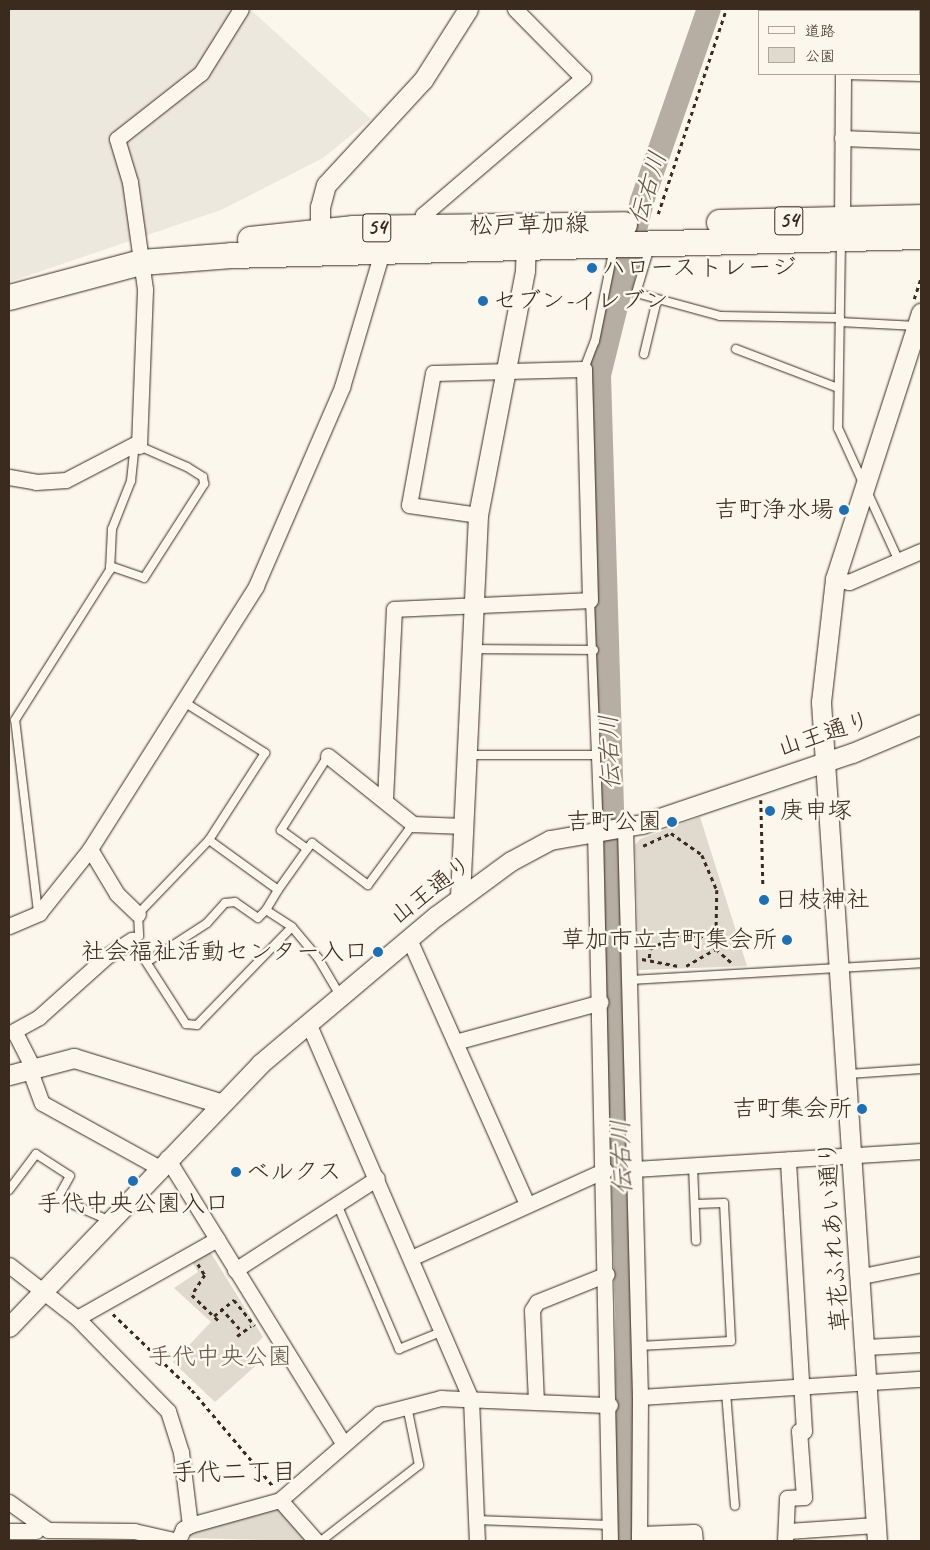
<!DOCTYPE html>
<meta charset="utf-8">
<style>
body{margin:0}
#map{position:relative;width:930px;height:1550px;overflow:hidden;background:#fbf7ec;font-family:Caveat,"Klee One",sans-serif}
div>[style]{position:absolute}
[style*='--x']{left:calc(var(--x)*1px);top:calc(var(--y)*1px);width:calc(var(--w)*1px);rotate:calc(var(--a)*1deg)}
.built>*{inset:0;background:#ede8dd}
.green>*{inset:0;background:#dfd9ce}
.river>*{height:24px;margin:-12px;padding:0 12px;transform-origin:12px;border-radius:12px;background:#b6aea2}
.path>*{height:2.5px;margin-top:-1.25px;transform-origin:0;background:repeating-linear-gradient(90deg,#3b2a1e 0 4px,transparent 0 8px)}
.roads{filter:drop-shadow(0 0 1px #3b2a1e) drop-shadow(0 0 1px #3b2a1e)}
.service>*{height:8px;margin:-4px;padding:0 4px;transform-origin:4px;border-radius:4px;background:#fbf7ec}
.minor>*{height:15px;margin:-7.5px;padding:0 7.5px;transform-origin:7.5px;border-radius:7.5px;background:#fbf7ec}
.tertiary>*{height:19px;margin:-9.5px;padding:0 9.5px;transform-origin:9.5px;border-radius:9.5px;background:#fbf7ec}
.primary>*{height:25px;margin:-12.5px;padding:0 12.5px;transform-origin:12.5px;border-radius:12.5px;background:#fbf7ec}
.dots>*{width:14px;height:14px;translate:-50% -50%;box-sizing:border-box;border:2px solid #fbf7ec;border-radius:50%}
span{translate:-50% -50%;white-space:nowrap;text-align:center;line-height:1.15;-webkit-text-stroke:5px #fbf7ec;paint-order:stroke}
.shield-label span{padding:1px 4px;background:#fbf7ec;border:1px solid;border-radius:4px;-webkit-text-stroke-width:0}
.shield-label{font-size:22px;color:#3b2a1e;font-weight:700}
.street-label{font-size:24px;color:#3b2a1e}
.poi-label{font-size:24px;color:#3b2a1e}
.left{translate:0 -50%;text-align:left}
.right{translate:-100% -50%;text-align:right}
.park-label{font-size:24px;color:#64564a}
.water-label{font-size:25px;color:#605246;font-style:italic}
.neighbourhood-label{font-size:25px;color:#3b2a1e}
.frame{position:absolute;inset:0;border:10px solid #3b2a1e;pointer-events:none}
.legend{position:absolute;left:758px;top:10px;width:162px;height:65px;box-sizing:border-box;background:#fbf7ec;border:1px solid #aea59a;margin:0;padding:6px 9px;list-style:none;font-size:15px;color:#3b2a1e}
.legend li{display:flex;align-items:center;gap:10px;height:25px}
.legend b{width:25px;border:1px solid #aea59a}
</style>
<div id="map">
<div class="built">
<i style="clip-path:polygon(9px 9px,250px 9px,371px 119px,323px 158px,221px 210px,9px 282px)"></i>
</div>
<div class="green">
<i style="clip-path:polygon(700px 817px,747px 966px,639px 970px,635px 845px,640px 839px)"></i>
<i style="clip-path:polygon(209px 1250px,263px 1337px,250px 1350px,260px 1362px,215px 1402px,173px 1362px,211px 1322px,174px 1288px,198px 1272px,191px 1260px)"></i>
<i style="clip-path:polygon(276px 1507px,306px 1541px,191px 1538px,189px 1533px)"></i>
</div>
<div class="river">
<i style="--x:628;--y:1541;--w:233;--a:-90.2"></i>
<i style="--x:627;--y:1308;--w:933;--a:-91.72"></i>
<i style="--x:599;--y:375;--w:179;--a:-76.1"></i>
<i style="--x:642;--y:201;--w:203;--a:-70.8"></i>
</div>
<div class="path">
<i style="--x:658;--y:214;--w:216;--a:-71.6"></i>
<i style="--x:914;--y:299;--w:23;--a:-72"></i>
<i style="--x:761;--y:800;--w:84;--a:88.6"></i>
<i style="--x:643;--y:846;--w:31;--a:-25"></i>
<i style="--x:671;--y:833;--w:38;--a:35"></i>
<i style="--x:702;--y:855;--w:38;--a:67"></i>
<i style="--x:717;--y:890;--w:59;--a:91"></i>
<i style="--x:649;--y:958;--w:9;--a:-84"></i>
<i style="--x:650;--y:949;--w:29;--a:-29"></i>
<i style="--x:675;--y:935;--w:24;--a:2"></i>
<i style="--x:699;--y:936;--w:18;--a:29"></i>
<i style="--x:642;--y:959;--w:37;--a:11"></i>
<i style="--x:686;--y:966;--w:34;--a:-30"></i>
<i style="--x:716;--y:949;--w:23;--a:41"></i>
<i style="--x:198;--y:1264;--w:13;--a:58"></i>
<i style="--x:205;--y:1275;--w:24;--a:123"></i>
<i style="--x:192;--y:1295;--w:39;--a:44"></i>
<i style="--x:221;--y:1308;--w:31;--a:48"></i>
<i style="--x:113;--y:1314;--w:110;--a:43.9"></i>
<i style="--x:192;--y:1390;--w:127;--a:49.8"></i>
<i style="--x:214;--y:1316;--w:26;--a:-39"></i>
<i style="--x:234;--y:1300;--w:33;--a:51"></i>
<i style="--x:237;--y:1336;--w:17;--a:-36"></i>
</div>
<div class="roads">
<div class="service">
<i style="--x:919;--y:26;--w:2;--a:0"></i>
<i style="--x:843;--y:75;--w:78;--a:1.5"></i>
<i style="--x:841;--y:241;--w:187;--a:90.9"></i>
<i style="--x:838;--y:428;--w:146;--a:65.4"></i>
<i style="--x:650;--y:247;--w:48;--a:106.9"></i>
<i style="--x:636;--y:293;--w:87;--a:15.3"></i>
<i style="--x:720;--y:316;--w:120;--a:1"></i>
<i style="--x:840;--y:322;--w:77;--a:3"></i>
<i style="--x:736;--y:349;--w:109;--a:20.9"></i>
<i style="--x:644;--y:354;--w:56;--a:-76.5"></i>
<i style="--x:584;--y:369;--w:30;--a:-69"></i>
<i style="--x:595;--y:341;--w:95;--a:-78.5"></i>
<i style="--x:110;--y:566;--w:36;--a:19"></i>
<i style="--x:144;--y:578;--w:112;--a:-57.4"></i>
<i style="--x:204;--y:484;--w:7;--a:-98"></i>
<i style="--x:203;--y:477;--w:19;--a:-148"></i>
<i style="--x:187;--y:467;--w:52;--a:-156.4"></i>
<i style="--x:590;--y:600;--w:230;--a:87.8"></i>
<i style="--x:471;--y:649;--w:123;--a:0.5"></i>
<i style="--x:184;--y:702;--w:96;--a:32.2"></i>
<i style="--x:265;--y:753;--w:103;--a:122.8"></i>
<i style="--x:209;--y:840;--w:85;--a:35.9"></i>
<i style="--x:278;--y:890;--w:23;--a:121"></i>
<i style="--x:266;--y:910;--w:31;--a:33"></i>
<i style="--x:292;--y:927;--w:40;--a:50"></i>
<i style="--x:318;--y:958;--w:45;--a:59.5"></i>
<i style="--x:467;--y:755;--w:129;--a:0"></i>
<i style="--x:328;--y:756;--w:88;--a:122.4"></i>
<i style="--x:281;--y:830;--w:32;--a:36"></i>
<i style="--x:307;--y:849;--w:8;--a:-50"></i>
<i style="--x:312;--y:843;--w:70;--a:36.9"></i>
<i style="--x:368;--y:885;--w:76;--a:-53.6"></i>
<i style="--x:209;--y:840;--w:103;--a:133.8"></i>
<i style="--x:138;--y:914;--w:22;--a:87"></i>
<i style="--x:139;--y:936;--w:8;--a:150"></i>
<i style="--x:132;--y:940;--w:100;--a:57.3"></i>
<i style="--x:186;--y:1024;--w:11;--a:5"></i>
<i style="--x:197;--y:1025;--w:136;--a:-45.9"></i>
<i style="--x:278;--y:890;--w:50;--a:-54.7"></i>
<i style="--x:38;--y:912;--w:193;--a:-96.8"></i>
<i style="--x:15;--y:720;--w:178;--a:-57.7"></i>
<i style="--x:110;--y:570;--w:41;--a:-87.2"></i>
<i style="--x:112;--y:529;--w:52;--a:-68.4"></i>
<i style="--x:131;--y:481;--w:36;--a:-84"></i>
<i style="--x:147;--y:962;--w:72;--a:-33"></i>
<i style="--x:207;--y:923;--w:27;--a:-48"></i>
<i style="--x:225;--y:903;--w:10;--a:-6"></i>
<i style="--x:235;--y:902;--w:28;--a:35"></i>
<i style="--x:258;--y:918;--w:11;--a:-45"></i>
<i style="--x:630;--y:980;--w:291;--a:-3.3"></i>
<i style="--x:849;--y:1074;--w:72;--a:-4"></i>
<i style="--x:693;--y:1166;--w:75;--a:87.7"></i>
<i style="--x:9;--y:1190;--w:45;--a:-53.1"></i>
<i style="--x:36;--y:1154;--w:40;--a:32.9"></i>
<i style="--x:70;--y:1176;--w:25;--a:119"></i>
<i style="--x:58;--y:1198;--w:55;--a:23.7"></i>
<i style="--x:337;--y:1204;--w:158;--a:66.8"></i>
<i style="--x:399;--y:1349;--w:48;--a:-22.2"></i>
<i style="--x:639;--y:1346;--w:92;--a:-3.1"></i>
<i style="--x:731;--y:1341;--w:138;--a:-92.9"></i>
<i style="--x:724;--y:1203;--w:29;--a:178"></i>
<i style="--x:726;--y:1392;--w:114;--a:85.5"></i>
<i style="--x:476;--y:1520;--w:134;--a:2.1"></i>
<i style="--x:321;--y:1541;--w:124;--a:-37.8"></i>
<i style="--x:419;--y:1465;--w:60;--a:-101.5"></i>
</div>
<div class="minor">
<i style="--x:845;--y:11;--w:2;--a:-90"></i>
<i style="--x:842;--y:138;--w:79;--a:2.2"></i>
<i style="--x:842;--y:220;--w:146;--a:-89.6"></i>
<i style="--x:419;--y:227;--w:13;--a:-72"></i>
<i style="--x:423;--y:215;--w:211;--a:-40.6"></i>
<i style="--x:583;--y:78;--w:97;--a:-134.6"></i>
<i style="--x:139;--y:446;--w:157;--a:-87.8"></i>
<i style="--x:145;--y:289;--w:108;--a:-98"></i>
<i style="--x:130;--y:182;--w:45;--a:-106.8"></i>
<i style="--x:117;--y:139;--w:107;--a:-38.2"></i>
<i style="--x:201;--y:73;--w:75;--a:-58"></i>
<i style="--x:9;--y:477;--w:27;--a:10"></i>
<i style="--x:36;--y:482;--w:30;--a:-4"></i>
<i style="--x:66;--y:480;--w:82;--a:-27.5"></i>
<i style="--x:835;--y:579;--w:14;--a:12"></i>
<i style="--x:849;--y:582;--w:78;--a:-23.3"></i>
<i style="--x:328;--y:756;--w:109;--a:38.7"></i>
<i style="--x:413;--y:824;--w:50;--a:2.3"></i>
<i style="--x:385;--y:799;--w:190;--a:-87.3"></i>
<i style="--x:394;--y:609;--w:196;--a:-2.6"></i>
<i style="--x:590;--y:600;--w:231;--a:-91.5"></i>
<i style="--x:584;--y:369;--w:151;--a:178.5"></i>
<i style="--x:433;--y:373;--w:134;--a:100.3"></i>
<i style="--x:409;--y:505;--w:70;--a:8.2"></i>
<i style="--x:625;--y:828;--w:569;--a:88.49"></i>
<i style="--x:640;--y:1397;--w:144;--a:90.4"></i>
<i style="--x:595;--y:831;--w:710;--a:88.79"></i>
<i style="--x:90;--y:849;--w:52;--a:59"></i>
<i style="--x:117;--y:894;--w:29;--a:44"></i>
<i style="--x:9;--y:926;--w:33;--a:-23"></i>
<i style="--x:39;--y:913;--w:82;--a:-51.4"></i>
<i style="--x:90;--y:849;--w:311;--a:-57.7"></i>
<i style="--x:256;--y:586;--w:217;--a:-66.6"></i>
<i style="--x:342;--y:387;--w:144;--a:-73.5"></i>
<i style="--x:409;--y:939;--w:290;--a:66"></i>
<i style="--x:309;--y:1025;--w:408;--a:66.6"></i>
<i style="--x:471;--y:1399;--w:142;--a:87.6"></i>
<i style="--x:455;--y:1042;--w:151;--a:-15.3"></i>
<i style="--x:32;--y:1066;--w:39;--a:-117"></i>
<i style="--x:14;--y:1031;--w:29;--a:-29"></i>
<i style="--x:39;--y:1017;--w:91;--a:-41.9"></i>
<i style="--x:107;--y:956;--w:30;--a:-33"></i>
<i style="--x:29;--y:1068;--w:37;--a:70"></i>
<i style="--x:42;--y:1103;--w:132;--a:28.9"></i>
<i style="--x:167;--y:1158;--w:335;--a:58.3"></i>
<i style="--x:634;--y:1169;--w:288;--a:-3.6"></i>
<i style="--x:411;--y:1258;--w:213;--a:-24.4"></i>
<i style="--x:9;--y:1265;--w:86;--a:37.9"></i>
<i style="--x:77;--y:1318;--w:130;--a:45.6"></i>
<i style="--x:168;--y:1411;--w:43;--a:72.4"></i>
<i style="--x:181;--y:1452;--w:74;--a:83"></i>
<i style="--x:235;--y:1270;--w:169;--a:-32.9"></i>
<i style="--x:862;--y:1276;--w:60;--a:-11.5"></i>
<i style="--x:77;--y:1318;--w:161;--a:-29.4"></i>
<i style="--x:866;--y:1347;--w:55;--a:-3.1"></i>
<i style="--x:640;--y:1397;--w:282;--a:-3.7"></i>
<i style="--x:536;--y:1402;--w:92;--a:-92.5"></i>
<i style="--x:532;--y:1310;--w:9;--a:-58"></i>
<i style="--x:537;--y:1302;--w:75;--a:-21.8"></i>
<i style="--x:280;--y:1500;--w:55;--a:48.7"></i>
<i style="--x:9;--y:1502;--w:48;--a:35.7"></i>
<i style="--x:48;--y:1530;--w:86;--a:0.7"></i>
<i style="--x:134;--y:1531;--w:45;--a:12.8"></i>
<i style="--x:178;--y:1541;--w:13;--a:-67"></i>
<i style="--x:183;--y:1529;--w:8;--a:-30"></i>
<i style="--x:190;--y:1525;--w:93;--a:-15.5"></i>
<i style="--x:280;--y:1500;--w:131;--a:-41"></i>
<i style="--x:379;--y:1414;--w:64;--a:-14.5"></i>
<i style="--x:441;--y:1398;--w:169;--a:2.4"></i>
<i style="--x:9;--y:1531;--w:27;--a:0"></i>
<i style="--x:788;--y:1531;--w:88;--a:-3.9"></i>
<i style="--x:639;--y:1534;--w:55;--a:-2.1"></i>
<i style="--x:694;--y:1532;--w:9;--a:84"></i>
<i style="--x:785;--y:1541;--w:43;--a:-87.3"></i>
<i style="--x:787;--y:1498;--w:17;--a:-3"></i>
<i style="--x:804;--y:1497;--w:66;--a:-94.3"></i>
<i style="--x:799;--y:1431;--w:5;--a:0"></i>
<i style="--x:804;--y:1431;--w:272;--a:-93.4"></i>
</div>
<div class="tertiary">
<i style="--x:320;--y:245;--w:38;--a:-90"></i>
<i style="--x:320;--y:207;--w:23;--a:-75"></i>
<i style="--x:326;--y:185;--w:143;--a:-47.3"></i>
<i style="--x:423;--y:80;--w:84;--a:-57.6"></i>
<i style="--x:460;--y:897;--w:382;--a:-87.3"></i>
<i style="--x:478;--y:515;--w:249;--a:-79.1"></i>
<i style="--x:525;--y:270;--w:36;--a:-88"></i>
<i style="--x:9;--y:1075;--w:67;--a:-14.7"></i>
<i style="--x:74;--y:1058;--w:152;--a:17.2"></i>
<i style="--x:9;--y:1327;--w:364;--a:-46.3"></i>
<i style="--x:260;--y:1064;--w:230;--a:-40.1"></i>
<i style="--x:436;--y:916;--w:93;--a:-36.3"></i>
<i style="--x:511;--y:861;--w:44;--a:-28.3"></i>
<i style="--x:550;--y:840;--w:93;--a:-9.9"></i>
<i style="--x:642;--y:824;--w:222;--a:-18.7"></i>
<i style="--x:852;--y:753;--w:75;--a:-22.8"></i>
<i style="--x:877;--y:1541;--w:841;--a:-93.82"></i>
<i style="--x:821;--y:702;--w:124;--a:-83.5"></i>
<i style="--x:835;--y:579;--w:280;--a:-72.1"></i>
</div>
<div class="primary">
<i style="--x:719;--y:222;--w:202;--a:-1.4"></i>
<i style="--x:250;--y:239;--w:104;--a:-6.1"></i>
<i style="--x:353;--y:228;--w:271;--a:-0.8"></i>
<i style="--x:9;--y:297;--w:137;--a:-14.9"></i>
<i style="--x:141;--y:262;--w:90;--a:-4.4"></i>
<i style="--x:231;--y:255;--w:690;--a:-1.58"></i>
</div>
</div>
<div class="dots">
<i style="left:592px;top:268px;background:#1f6fb2"></i>
<i style="left:483px;top:301px;background:#1f6fb2"></i>
<i style="left:844px;top:510px;background:#1f6fb2"></i>
<i style="left:770px;top:811px;background:#1f6fb2"></i>
<i style="left:672px;top:822px;background:#1f6fb2"></i>
<i style="left:764px;top:900px;background:#1f6fb2"></i>
<i style="left:787px;top:940px;background:#1f6fb2"></i>
<i style="left:378px;top:952px;background:#1f6fb2"></i>
<i style="left:862px;top:1109px;background:#1f6fb2"></i>
<i style="left:236px;top:1172px;background:#1f6fb2"></i>
<i style="left:133px;top:1181px;background:#1f6fb2"></i>
</div>
<div class="shield-label">
<span style="left:789px;top:221px">54</span>
<span style="left:377px;top:228px">54</span>
</div>
<div class="street-label">
<span style="left:529px;top:225px;rotate:-1deg">松戸草加線</span>
<span style="left:824px;top:734px;rotate:-18deg">山王通り</span>
<span style="left:431px;top:890px;rotate:-38deg">山王通り</span>
<span style="left:834px;top:1236px;rotate:-94deg">草花ふれあい通り</span>
</div>
<div class="poi-label">
<span class="left" style="left:602px;top:268px">ハローストレージ</span>
<span class="left" style="left:493px;top:301px">セブン-イレブン</span>
<span class="right" style="left:834px;top:510px">吉町浄水場</span>
<span class="left" style="left:780px;top:811px">庚申塚</span>
<span class="right" style="left:662px;top:822px">吉町公園</span>
<span class="left" style="left:774px;top:900px">日枝神社</span>
<span class="right" style="left:777px;top:940px">草加市立吉町集会所</span>
<span class="right" style="left:368px;top:952px">社会福祉活動センター入口</span>
<span class="right" style="left:852px;top:1109px">吉町集会所</span>
<span class="left" style="left:246px;top:1172px">ベルクス</span>
<span style="left:133px;top:1204px">手代中央公園入口</span>
</div>
<div class="park-label">
<span style="left:220px;top:1357px">手代中央公園</span>
</div>
<div class="water-label">
<span style="left:648px;top:188px;rotate:-73deg">伝右川</span>
<span style="left:610px;top:752px;rotate:-92deg">伝右川</span>
<span style="left:622px;top:1157px;rotate:-92deg">伝右川</span>
</div>
<div class="neighbourhood-label">
<span style="left:234px;top:1472px">手代二丁目</span>
</div>
<div class="frame"></div>
<ul class="legend">
<li><b style="height:6px;background:#fbf7ec"></b>道路</li>
<li><b style="height:14px;background:#dfd9ce"></b>公園</li>
</ul>
</div>
